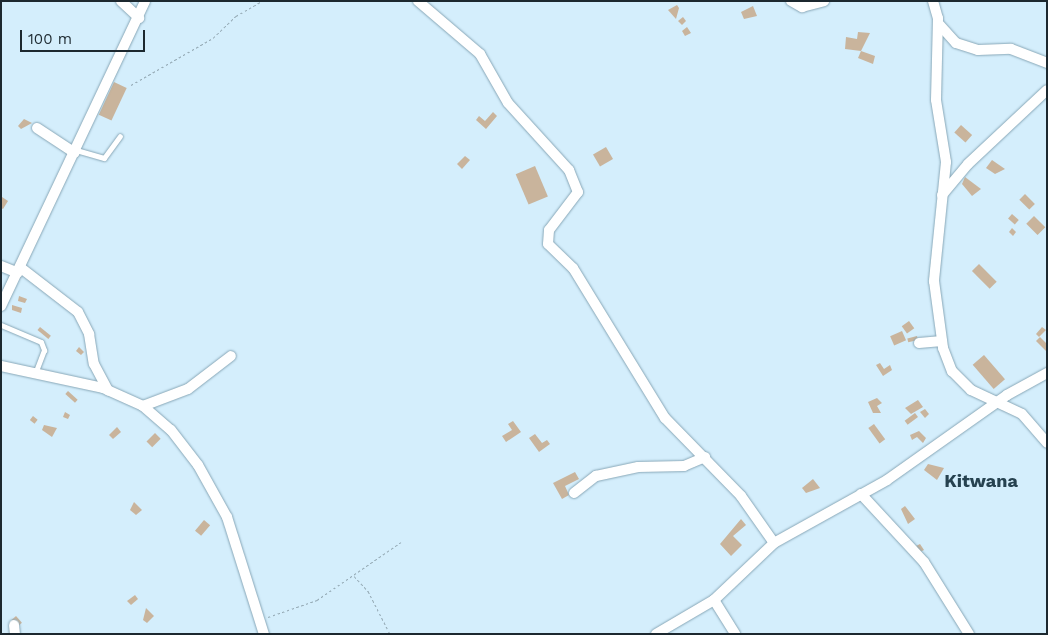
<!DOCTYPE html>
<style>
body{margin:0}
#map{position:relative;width:1048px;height:635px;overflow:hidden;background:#d4eefc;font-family:"Work Sans",sans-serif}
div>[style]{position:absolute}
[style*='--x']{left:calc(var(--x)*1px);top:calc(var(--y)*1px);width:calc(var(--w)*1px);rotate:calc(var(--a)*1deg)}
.building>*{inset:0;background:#c9b49c;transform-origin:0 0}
.path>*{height:1px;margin-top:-0.5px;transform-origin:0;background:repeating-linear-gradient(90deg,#95aab5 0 2.5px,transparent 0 5px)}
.roads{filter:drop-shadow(0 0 1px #88a7b7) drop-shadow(0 0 1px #88a7b7)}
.lane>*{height:5px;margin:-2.5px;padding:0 2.5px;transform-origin:2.5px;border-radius:2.5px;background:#fff}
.street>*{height:10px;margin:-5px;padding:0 5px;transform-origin:5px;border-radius:5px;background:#fff}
span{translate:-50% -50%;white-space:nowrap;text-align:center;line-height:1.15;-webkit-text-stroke:4px #d4eefc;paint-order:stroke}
.quarter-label{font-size:18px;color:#264250;font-weight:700}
.frame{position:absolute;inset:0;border:2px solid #1c282f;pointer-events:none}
.scale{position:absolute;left:20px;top:30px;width:125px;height:22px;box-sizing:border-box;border:2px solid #1c282f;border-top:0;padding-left:6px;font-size:15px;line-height:18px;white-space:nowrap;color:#1c282f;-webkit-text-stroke:4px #d4eefc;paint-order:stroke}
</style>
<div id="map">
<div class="building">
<i style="clip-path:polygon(677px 5px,679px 8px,676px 19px,668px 10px)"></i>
<i style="clip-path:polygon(753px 6px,757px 16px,744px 19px,741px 12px)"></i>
<i style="clip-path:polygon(683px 17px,686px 21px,682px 25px,678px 21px)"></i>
<i style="clip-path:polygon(687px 27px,691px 33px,685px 36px,682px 31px)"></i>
<i style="clip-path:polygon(858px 32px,870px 33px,861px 51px,845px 49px,846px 37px,857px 39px)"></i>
<i style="clip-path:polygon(861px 51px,875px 56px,873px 64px,858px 58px)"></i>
<i style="left:114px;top:82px;width:14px;height:36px;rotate:25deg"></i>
<i style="clip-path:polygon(493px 112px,497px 116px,486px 129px,476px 120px,479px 116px,485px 121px)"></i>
<i style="clip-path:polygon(24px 119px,32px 123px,21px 129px,18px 126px)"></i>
<i style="left:961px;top:125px;width:15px;height:10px;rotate:42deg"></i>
<i style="left:606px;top:147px;width:14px;height:15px;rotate:60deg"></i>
<i style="clip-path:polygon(465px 156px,470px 160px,462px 169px,457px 164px)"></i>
<i style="clip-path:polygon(992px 160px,1005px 169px,995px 174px,986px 168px)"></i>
<i style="left:535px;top:166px;width:33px;height:21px;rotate:67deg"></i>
<i style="clip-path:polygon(965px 177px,981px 189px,972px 196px,962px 184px)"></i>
<i style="left:1025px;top:194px;width:14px;height:8px;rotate:45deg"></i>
<i style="clip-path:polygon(2px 197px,8px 201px,3px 209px,1px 208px)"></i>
<i style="left:1012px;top:214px;width:9px;height:6px;rotate:41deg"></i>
<i style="left:1034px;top:216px;width:16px;height:11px;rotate:45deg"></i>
<i style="clip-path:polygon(1012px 228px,1016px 232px,1013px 236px,1009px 232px)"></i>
<i style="left:979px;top:264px;width:25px;height:10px;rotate:45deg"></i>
<i style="clip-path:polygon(19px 296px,27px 299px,25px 303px,18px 301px)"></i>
<i style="clip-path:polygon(12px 305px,22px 308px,21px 313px,12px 310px)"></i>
<i style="left:909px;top:321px;width:9px;height:9px;rotate:54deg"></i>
<i style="left:40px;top:327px;width:14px;height:4px;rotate:39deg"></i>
<i style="clip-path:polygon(1042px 327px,1046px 330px,1039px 337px,1036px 334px)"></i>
<i style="left:902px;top:331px;width:10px;height:13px;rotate:66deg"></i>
<i style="left:917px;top:336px;width:4px;height:10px;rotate:76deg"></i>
<i style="clip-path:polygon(1040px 337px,1047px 344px,1046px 351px,1036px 341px)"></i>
<i style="clip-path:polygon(79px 347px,84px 352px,81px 355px,76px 351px)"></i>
<i style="left:984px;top:355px;width:32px;height:15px;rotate:49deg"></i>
<i style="clip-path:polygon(880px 363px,884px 369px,890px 365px,892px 370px,883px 376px,876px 365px)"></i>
<i style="left:68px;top:391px;width:13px;height:4px;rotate:42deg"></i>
<i style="clip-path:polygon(877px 398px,882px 403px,877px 406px,881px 413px,873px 413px,868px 402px)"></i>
<i style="clip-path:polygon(918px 400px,923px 407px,911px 414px,905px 408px)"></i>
<i style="clip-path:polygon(925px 409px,929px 414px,925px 418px,920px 412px)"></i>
<i style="clip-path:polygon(65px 412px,70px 415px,68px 419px,63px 417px)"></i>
<i style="left:915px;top:413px;width:5px;height:13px;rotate:53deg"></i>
<i style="left:33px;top:416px;width:6px;height:5px;rotate:39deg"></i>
<i style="clip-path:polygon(513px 421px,521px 432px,506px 442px,502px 436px,512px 430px,508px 424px)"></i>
<i style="left:874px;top:424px;width:19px;height:7px;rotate:54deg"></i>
<i style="clip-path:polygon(44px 425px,57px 428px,52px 437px,42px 430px)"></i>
<i style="clip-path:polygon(117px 427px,121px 432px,113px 439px,109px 435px)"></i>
<i style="clip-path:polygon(919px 431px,926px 438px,923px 443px,917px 437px,912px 440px,910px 435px)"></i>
<i style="left:155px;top:433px;width:8px;height:12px;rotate:45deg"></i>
<i style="clip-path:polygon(535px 434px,542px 443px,547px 440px,550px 444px,539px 452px,529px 438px)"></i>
<i style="clip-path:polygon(928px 464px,944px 468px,937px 480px,924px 470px)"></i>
<i style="clip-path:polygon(575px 472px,579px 479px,565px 486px,569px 495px,562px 499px,553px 483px)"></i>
<i style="clip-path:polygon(813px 479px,820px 488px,806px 493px,802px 488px)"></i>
<i style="clip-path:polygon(134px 502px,142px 510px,136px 515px,130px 510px)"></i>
<i style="clip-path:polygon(905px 506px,915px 519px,908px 524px,901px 509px)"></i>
<i style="clip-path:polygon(741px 519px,746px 525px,733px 536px,742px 545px,731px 556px,720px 544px)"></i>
<i style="left:204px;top:520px;width:8px;height:14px;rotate:40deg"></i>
<i style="clip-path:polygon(920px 544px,924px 550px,920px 552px,916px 546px)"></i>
<i style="clip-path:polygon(135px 595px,138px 599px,131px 605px,127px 601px)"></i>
<i style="clip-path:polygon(146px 608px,154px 616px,147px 623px,143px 620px)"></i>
<i style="left:16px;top:616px;width:9px;height:6px;rotate:49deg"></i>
</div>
<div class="path">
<i style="--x:131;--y:85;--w:95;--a:-29.8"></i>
<i style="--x:213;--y:38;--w:32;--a:-44"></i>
<i style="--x:236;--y:16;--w:30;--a:-30"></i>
<i style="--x:354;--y:576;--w:21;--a:47"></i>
<i style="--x:368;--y:591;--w:48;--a:62.9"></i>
<i style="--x:268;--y:617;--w:52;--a:-19.1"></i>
<i style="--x:317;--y:600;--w:102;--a:-34.6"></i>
</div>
<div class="roads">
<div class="lane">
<i style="--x:76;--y:150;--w:29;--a:16"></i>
<i style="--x:104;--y:158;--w:27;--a:-54"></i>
<i style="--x:1;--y:325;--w:43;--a:23"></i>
<i style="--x:41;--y:342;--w:9;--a:69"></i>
<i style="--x:44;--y:350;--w:22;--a:111"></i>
</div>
<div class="street">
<i style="--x:121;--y:1;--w:25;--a:43"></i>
<i style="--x:418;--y:1;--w:82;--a:40.5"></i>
<i style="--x:480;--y:54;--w:56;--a:60.3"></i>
<i style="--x:508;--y:103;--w:91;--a:47.7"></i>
<i style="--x:569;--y:170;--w:24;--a:68"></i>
<i style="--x:578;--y:192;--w:48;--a:127.3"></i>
<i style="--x:549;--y:230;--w:14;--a:94"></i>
<i style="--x:548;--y:244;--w:35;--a:44"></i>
<i style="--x:573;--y:268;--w:176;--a:58.5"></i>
<i style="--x:665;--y:418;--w:109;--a:45.7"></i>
<i style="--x:741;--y:496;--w:57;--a:54.9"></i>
<i style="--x:791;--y:1;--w:13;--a:29"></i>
<i style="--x:802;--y:7;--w:23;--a:-15"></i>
<i style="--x:933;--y:1;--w:18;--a:74"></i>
<i style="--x:938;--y:18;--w:82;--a:91.4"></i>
<i style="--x:936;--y:100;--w:63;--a:80.8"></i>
<i style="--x:946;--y:162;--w:120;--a:95.8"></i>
<i style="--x:934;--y:281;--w:68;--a:82.3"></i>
<i style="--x:943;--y:348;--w:25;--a:69"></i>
<i style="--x:952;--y:371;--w:27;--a:45"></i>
<i style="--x:971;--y:390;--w:56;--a:25.2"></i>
<i style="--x:1022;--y:414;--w:38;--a:49"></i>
<i style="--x:938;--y:23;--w:27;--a:48"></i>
<i style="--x:956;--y:43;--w:23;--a:18"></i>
<i style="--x:978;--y:50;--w:33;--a:-2"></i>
<i style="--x:1011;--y:49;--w:39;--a:21"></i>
<i style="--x:37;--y:128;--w:45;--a:33.3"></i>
<i style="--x:942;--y:195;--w:40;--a:-50"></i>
<i style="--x:968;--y:164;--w:108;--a:-43.1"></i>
<i style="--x:1;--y:266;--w:18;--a:22"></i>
<i style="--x:21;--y:268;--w:72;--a:37.7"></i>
<i style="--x:78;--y:312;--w:25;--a:63"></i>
<i style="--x:89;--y:334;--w:30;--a:81"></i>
<i style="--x:94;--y:364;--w:30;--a:62"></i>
<i style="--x:1;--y:306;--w:337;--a:-64.7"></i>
<i style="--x:919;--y:343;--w:23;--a:-5"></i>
<i style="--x:1;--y:366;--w:104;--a:12.2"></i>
<i style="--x:103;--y:388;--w:44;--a:24.2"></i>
<i style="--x:143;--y:406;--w:37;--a:41"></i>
<i style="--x:171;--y:430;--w:44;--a:52.4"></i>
<i style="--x:198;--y:465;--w:60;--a:60.9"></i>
<i style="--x:227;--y:517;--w:123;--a:72.5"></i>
<i style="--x:143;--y:406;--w:48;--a:-20.7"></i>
<i style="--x:188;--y:389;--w:54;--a:-37.5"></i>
<i style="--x:574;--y:493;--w:28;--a:-38"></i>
<i style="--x:596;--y:476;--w:43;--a:-12.1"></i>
<i style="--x:638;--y:467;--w:46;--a:-1.2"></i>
<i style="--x:684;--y:466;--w:23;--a:-23"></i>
<i style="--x:861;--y:494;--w:93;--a:47.2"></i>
<i style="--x:924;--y:562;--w:85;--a:58"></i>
<i style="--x:714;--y:600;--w:40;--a:58"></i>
<i style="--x:14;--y:625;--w:9;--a:84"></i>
<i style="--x:656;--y:634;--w:67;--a:-30.4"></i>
<i style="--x:714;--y:600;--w:83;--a:-43.5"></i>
<i style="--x:774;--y:543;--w:129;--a:-29.1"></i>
<i style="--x:887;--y:480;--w:147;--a:-35.3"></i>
<i style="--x:1007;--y:395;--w:46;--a:-28.8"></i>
</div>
</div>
<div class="quarter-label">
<span style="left:981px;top:481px">Kitwana</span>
</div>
<div class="frame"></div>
<div class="scale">100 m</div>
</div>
